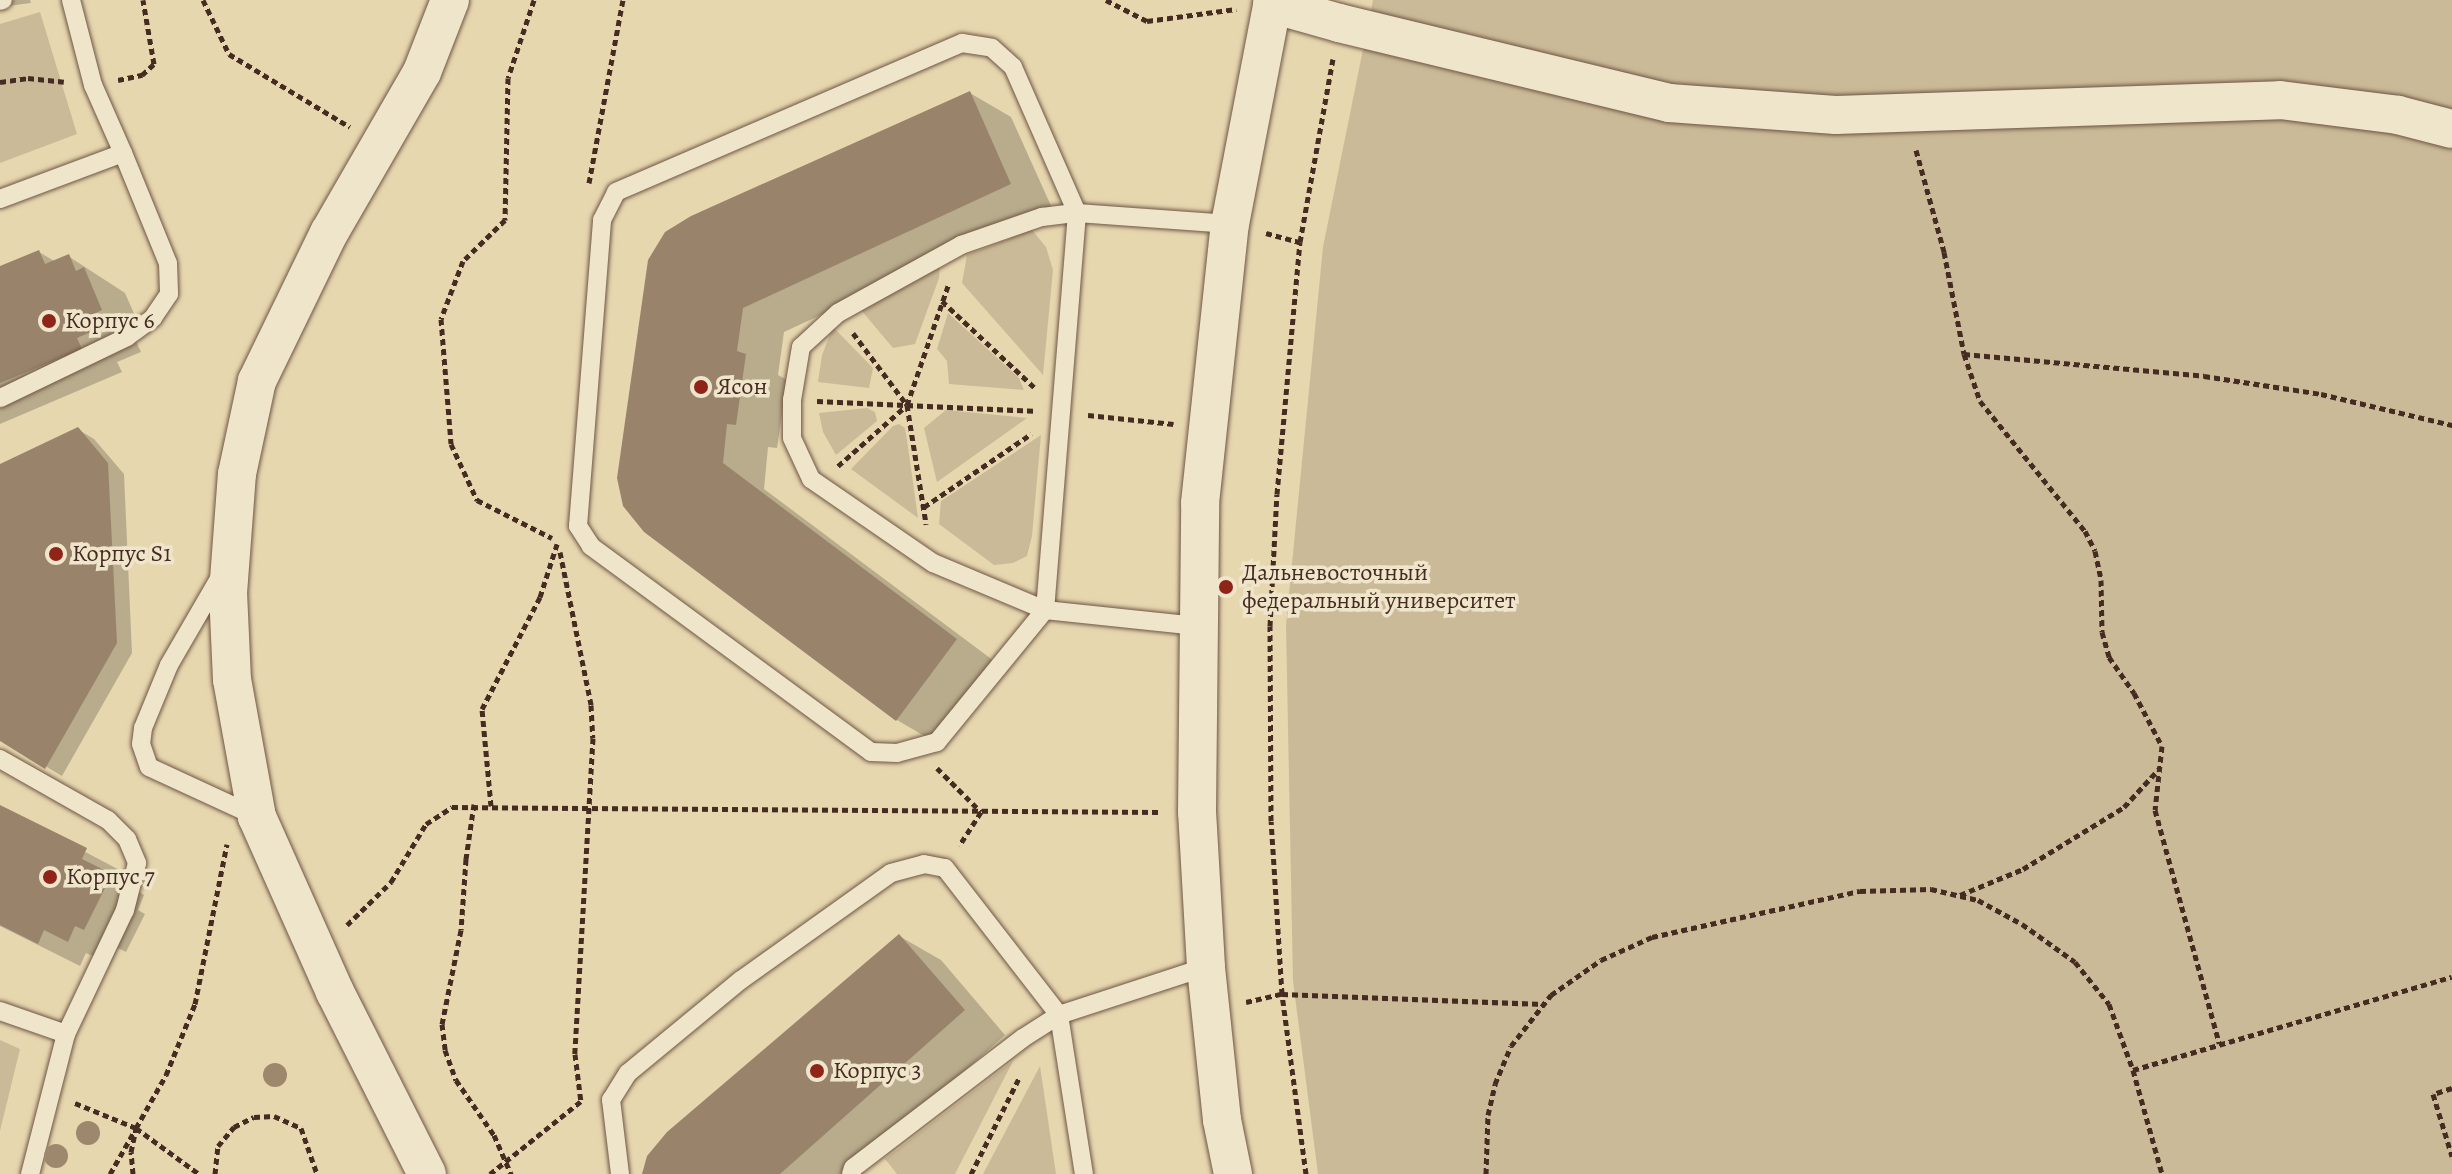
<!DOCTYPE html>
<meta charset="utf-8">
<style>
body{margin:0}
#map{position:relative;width:2452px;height:1174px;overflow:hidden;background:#e7d7af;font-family:Alegreya,serif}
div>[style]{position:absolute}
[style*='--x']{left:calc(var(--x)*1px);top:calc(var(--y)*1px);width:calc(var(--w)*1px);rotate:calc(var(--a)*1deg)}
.green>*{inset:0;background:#cbba97}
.shadow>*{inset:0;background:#0003}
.building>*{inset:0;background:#99846b}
.path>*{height:5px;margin-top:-2.5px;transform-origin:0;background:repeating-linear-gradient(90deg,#452b21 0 6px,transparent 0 10px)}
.roads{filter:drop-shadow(0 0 2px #6e5644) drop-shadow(0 0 2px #6e5644)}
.service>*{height:18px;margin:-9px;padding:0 9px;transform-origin:9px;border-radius:9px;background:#efe5cb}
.minor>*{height:38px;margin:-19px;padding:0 19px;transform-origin:19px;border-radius:19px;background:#efe5cb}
.trees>*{width:24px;height:24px;margin:-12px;border-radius:50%;background:#9d886e}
.dots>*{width:22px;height:22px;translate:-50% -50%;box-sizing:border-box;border:4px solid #efe5cb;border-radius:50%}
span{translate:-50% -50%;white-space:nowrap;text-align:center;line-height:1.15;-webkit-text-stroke:7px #efe5cb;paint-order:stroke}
.poi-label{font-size:24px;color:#452b21}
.left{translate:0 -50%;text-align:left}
</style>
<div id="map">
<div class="green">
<i style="clip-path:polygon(1373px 0,2452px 0,2452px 1174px,1318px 1174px,1293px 981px,1286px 625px,1323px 247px)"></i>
<i style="clip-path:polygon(40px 12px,77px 134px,0 163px,0 24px)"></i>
<i style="clip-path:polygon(1032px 230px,1046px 247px,1053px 270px,1043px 375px,962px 283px,967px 255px)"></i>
<i style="clip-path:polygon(940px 264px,939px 278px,915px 344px,893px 348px,861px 310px)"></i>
<i style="clip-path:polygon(948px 313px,1019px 378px,1024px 390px,949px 384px,947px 361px,937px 349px)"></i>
<i style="clip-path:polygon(833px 327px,873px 368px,869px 388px,818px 382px,822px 355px)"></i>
<i style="clip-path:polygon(867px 408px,875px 412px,877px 421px,836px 455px,823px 432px,819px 413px)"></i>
<i style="clip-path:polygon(946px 410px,1027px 418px,937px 482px,924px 428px)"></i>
<i style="clip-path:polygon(899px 424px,905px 428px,907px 440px,918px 518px,851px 469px,893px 426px)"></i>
<i style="clip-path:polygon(1041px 435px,1032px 536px,1027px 556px,1013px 563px,994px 565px,939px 524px,941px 501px)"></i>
<i style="clip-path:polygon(0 1040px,20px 1049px,0 1131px)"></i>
<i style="clip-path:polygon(1013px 1061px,955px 1174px,897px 1174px,885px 1159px)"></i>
<i style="clip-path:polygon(1040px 1066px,1056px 1174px,983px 1174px)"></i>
</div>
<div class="shadow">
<i style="clip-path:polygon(0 0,30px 0,31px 3px,0 7px)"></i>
<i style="clip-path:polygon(970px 93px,1011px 117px,1052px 208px,784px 332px,778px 375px,787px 380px,777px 448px,768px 447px,764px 489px,998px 664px,938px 744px,897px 720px,645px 530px,650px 260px)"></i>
<i style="clip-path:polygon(39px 252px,56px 262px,68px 256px,125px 293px,143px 334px,134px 337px,141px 352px,117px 362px,122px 372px,0 424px,0 269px)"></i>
<i style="clip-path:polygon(77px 429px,94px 439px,124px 474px,132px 653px,62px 776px,0 739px,0 467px)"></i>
<i style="clip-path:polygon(0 807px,127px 874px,123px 883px,144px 895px,138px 910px,145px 914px,126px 952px,118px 948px,110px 964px,86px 953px,80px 966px,0 926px)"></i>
<i style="clip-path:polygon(899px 936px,941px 960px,1005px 1035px,848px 1174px,644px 1174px)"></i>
</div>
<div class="building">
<i style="clip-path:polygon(970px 91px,1011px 184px,743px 308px,737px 351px,746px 354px,736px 425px,727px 424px,723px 463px,957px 639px,896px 721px,644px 532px,623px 506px,617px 478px,648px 260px,665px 232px,691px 216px)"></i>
<i style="clip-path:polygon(39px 250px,45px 264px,69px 254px,76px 271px,84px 267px,102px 310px,94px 314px,100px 328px,77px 338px,82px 349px,0 383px,0 266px)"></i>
<i style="clip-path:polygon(78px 427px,108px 463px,117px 643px,45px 769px,0 741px,0 464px)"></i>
<i style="clip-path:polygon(0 805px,87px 848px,82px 859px,104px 870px,97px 884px,105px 888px,84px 930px,75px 926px,68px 942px,44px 930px,38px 944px,0 925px)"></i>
<i style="clip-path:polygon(899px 934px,965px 1010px,780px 1174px,642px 1174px,647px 1156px,667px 1132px)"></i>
</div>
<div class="path">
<i style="--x:203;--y:0;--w:60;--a:64.3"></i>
<i style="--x:229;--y:54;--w:141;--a:31.1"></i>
<i style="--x:534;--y:0;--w:82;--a:108.4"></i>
<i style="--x:508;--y:78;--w:142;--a:91.2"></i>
<i style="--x:505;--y:220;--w:59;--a:135.7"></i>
<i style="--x:463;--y:261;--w:62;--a:110.8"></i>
<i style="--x:441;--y:319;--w:125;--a:85.4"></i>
<i style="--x:451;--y:444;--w:62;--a:65.1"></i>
<i style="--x:477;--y:500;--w:84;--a:26.9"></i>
<i style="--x:1106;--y:0;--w:46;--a:27.1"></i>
<i style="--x:1147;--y:21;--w:90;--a:-7.7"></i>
<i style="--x:118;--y:80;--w:25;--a:-12"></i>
<i style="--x:142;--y:75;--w:16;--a:-43"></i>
<i style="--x:154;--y:64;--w:65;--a:-99.8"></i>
<i style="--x:0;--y:82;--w:28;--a:-8"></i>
<i style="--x:28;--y:78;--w:36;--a:6"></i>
<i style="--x:1916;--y:150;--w:106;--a:74.6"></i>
<i style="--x:1944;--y:252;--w:104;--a:78.9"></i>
<i style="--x:1964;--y:354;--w:50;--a:71.2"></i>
<i style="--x:1980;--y:401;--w:167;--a:51.1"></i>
<i style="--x:2085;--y:531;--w:22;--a:63"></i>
<i style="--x:2095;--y:551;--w:30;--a:78"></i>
<i style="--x:2101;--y:580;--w:52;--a:88.9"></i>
<i style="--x:2102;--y:632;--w:26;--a:74"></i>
<i style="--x:2109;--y:657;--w:44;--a:55.2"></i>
<i style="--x:2134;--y:693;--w:60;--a:62.2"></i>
<i style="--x:2162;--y:746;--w:64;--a:96.2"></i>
<i style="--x:2155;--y:810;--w:242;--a:74.6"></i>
<i style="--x:589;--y:183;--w:186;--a:-79.5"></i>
<i style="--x:1266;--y:233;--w:35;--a:15"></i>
<i style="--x:942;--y:301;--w:127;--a:43.1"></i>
<i style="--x:853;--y:333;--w:90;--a:53.1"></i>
<i style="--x:907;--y:405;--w:121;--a:80.9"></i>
<i style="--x:1964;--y:354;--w:241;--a:5.2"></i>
<i style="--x:2204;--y:376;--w:118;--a:8.7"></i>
<i style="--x:2321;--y:394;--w:135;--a:13.3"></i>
<i style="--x:817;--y:401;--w:217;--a:2.6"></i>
<i style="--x:1088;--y:415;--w:86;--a:6"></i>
<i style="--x:838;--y:466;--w:92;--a:-41.5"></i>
<i style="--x:907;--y:405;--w:129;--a:-71"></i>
<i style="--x:924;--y:507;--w:130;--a:-34.3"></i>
<i style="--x:560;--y:552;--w:156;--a:78.5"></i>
<i style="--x:591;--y:705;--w:33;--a:87"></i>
<i style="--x:593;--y:738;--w:317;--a:93.3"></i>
<i style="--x:575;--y:1054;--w:48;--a:82.9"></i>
<i style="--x:937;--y:768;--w:62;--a:45"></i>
<i style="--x:981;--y:812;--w:40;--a:122.9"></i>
<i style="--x:474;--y:804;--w:56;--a:98.3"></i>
<i style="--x:466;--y:859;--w:71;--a:94"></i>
<i style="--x:461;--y:930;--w:96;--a:101.4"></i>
<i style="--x:442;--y:1024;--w:26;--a:83"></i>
<i style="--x:445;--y:1050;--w:32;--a:70"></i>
<i style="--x:456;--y:1080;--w:67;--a:55.4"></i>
<i style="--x:494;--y:1135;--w:43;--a:66.4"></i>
<i style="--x:491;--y:806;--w:97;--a:-95.3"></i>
<i style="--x:482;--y:709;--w:126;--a:-62.6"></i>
<i style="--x:540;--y:597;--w:56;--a:-72.2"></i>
<i style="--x:1960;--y:895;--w:68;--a:-22.4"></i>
<i style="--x:2023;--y:869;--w:119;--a:-31.5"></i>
<i style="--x:2124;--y:807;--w:52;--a:-47.4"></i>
<i style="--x:347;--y:925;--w:62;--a:-44.3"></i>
<i style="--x:391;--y:882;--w:68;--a:-58.9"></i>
<i style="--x:426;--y:824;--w:31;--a:-33"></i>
<i style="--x:452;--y:807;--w:708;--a:0.4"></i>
<i style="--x:1246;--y:1002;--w:37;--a:-13"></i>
<i style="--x:1282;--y:994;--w:261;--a:2.2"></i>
<i style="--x:2133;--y:1070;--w:108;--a:74.4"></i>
<i style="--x:2452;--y:1088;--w:20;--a:162"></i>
<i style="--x:2433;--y:1094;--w:65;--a:73"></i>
<i style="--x:75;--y:1103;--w:66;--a:22.3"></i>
<i style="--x:136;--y:1128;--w:78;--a:36.1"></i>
<i style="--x:110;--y:1174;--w:48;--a:-60.3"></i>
<i style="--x:133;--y:1174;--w:22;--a:-95"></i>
<i style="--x:131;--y:1152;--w:25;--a:-78"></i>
<i style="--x:136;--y:1128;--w:61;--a:-60.5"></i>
<i style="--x:166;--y:1075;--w:77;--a:-67.8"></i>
<i style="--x:195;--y:1004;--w:163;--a:-78.7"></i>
<i style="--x:215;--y:1174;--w:28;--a:-84"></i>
<i style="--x:218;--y:1146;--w:25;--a:-50"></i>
<i style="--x:234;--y:1127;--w:22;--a:-27"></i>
<i style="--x:254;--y:1117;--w:20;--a:-3"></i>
<i style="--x:274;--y:1116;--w:30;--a:24"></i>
<i style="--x:301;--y:1128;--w:49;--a:70.8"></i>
<i style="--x:490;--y:1174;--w:117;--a:-38.7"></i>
<i style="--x:971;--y:1174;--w:107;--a:-63.4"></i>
<i style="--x:1306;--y:1174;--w:182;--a:-97.6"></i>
<i style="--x:1282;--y:994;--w:173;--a:-93.6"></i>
<i style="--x:1271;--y:821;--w:195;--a:-90.3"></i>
<i style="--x:1270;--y:626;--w:132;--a:-87"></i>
<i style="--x:1277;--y:494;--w:253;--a:-84.8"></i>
<i style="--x:1300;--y:242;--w:186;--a:-79.8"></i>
<i style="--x:1486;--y:1174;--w:59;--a:-88.1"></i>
<i style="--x:1488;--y:1115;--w:32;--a:-77"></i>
<i style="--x:1495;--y:1084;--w:41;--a:-67.2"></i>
<i style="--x:1511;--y:1046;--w:65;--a:-51.9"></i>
<i style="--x:1551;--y:995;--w:61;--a:-35"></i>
<i style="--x:1601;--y:960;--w:56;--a:-24.3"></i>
<i style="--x:1652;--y:937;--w:213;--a:-12.5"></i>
<i style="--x:1860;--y:891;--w:71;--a:-1.6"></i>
<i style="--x:1931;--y:889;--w:48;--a:13.2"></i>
<i style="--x:1978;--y:900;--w:50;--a:28.6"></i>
<i style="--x:2022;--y:924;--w:65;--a:35.6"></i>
<i style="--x:2075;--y:962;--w:54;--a:51"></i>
<i style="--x:2109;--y:1004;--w:70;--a:70"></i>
<i style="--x:2133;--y:1070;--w:332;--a:-16.3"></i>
</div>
<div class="roads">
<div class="service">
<i style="--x:71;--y:0;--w:88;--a:75.5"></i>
<i style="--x:93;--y:85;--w:74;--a:66.2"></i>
<i style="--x:0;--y:1;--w:3;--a:-18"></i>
<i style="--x:962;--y:43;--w:30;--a:9"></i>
<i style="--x:992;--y:48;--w:28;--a:42"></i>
<i style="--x:1013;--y:67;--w:159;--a:66.3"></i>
<i style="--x:1077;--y:213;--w:398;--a:94.6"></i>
<i style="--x:1045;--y:610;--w:171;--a:129.3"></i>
<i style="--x:937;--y:742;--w:41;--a:164.6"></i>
<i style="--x:897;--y:753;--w:26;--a:-178"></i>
<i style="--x:871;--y:752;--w:348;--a:-143.7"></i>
<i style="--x:591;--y:546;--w:24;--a:-123"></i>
<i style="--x:578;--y:526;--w:307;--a:-85.5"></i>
<i style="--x:602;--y:220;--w:31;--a:-63"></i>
<i style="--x:616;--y:192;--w:377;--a:-23.3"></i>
<i style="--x:0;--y:199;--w:131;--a:-20.5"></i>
<i style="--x:123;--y:153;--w:119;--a:67.8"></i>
<i style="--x:168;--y:263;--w:31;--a:88"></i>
<i style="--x:169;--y:294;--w:29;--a:124"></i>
<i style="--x:153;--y:318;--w:32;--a:144"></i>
<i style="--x:127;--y:337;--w:141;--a:154.3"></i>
<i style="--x:220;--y:577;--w:102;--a:120.1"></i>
<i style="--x:169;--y:665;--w:68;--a:112.4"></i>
<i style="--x:143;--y:728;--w:16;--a:97"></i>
<i style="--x:141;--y:744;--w:24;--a:71"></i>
<i style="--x:149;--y:767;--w:119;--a:24.8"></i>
<i style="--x:1197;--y:626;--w:153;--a:-174"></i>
<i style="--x:1045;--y:610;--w:121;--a:-157.2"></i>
<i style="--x:933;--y:563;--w:148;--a:-145.5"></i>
<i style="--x:811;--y:479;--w:45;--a:-114.9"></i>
<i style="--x:792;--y:438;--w:38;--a:-90"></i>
<i style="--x:792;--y:400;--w:54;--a:-80.4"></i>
<i style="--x:801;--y:347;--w:50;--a:-42.6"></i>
<i style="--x:838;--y:313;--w:141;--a:-28.9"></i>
<i style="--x:961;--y:245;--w:86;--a:-19.1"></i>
<i style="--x:1042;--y:217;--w:35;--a:-7"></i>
<i style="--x:1077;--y:213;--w:153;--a:4.1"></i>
<i style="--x:0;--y:759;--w:124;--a:29.5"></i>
<i style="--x:108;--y:820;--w:27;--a:45"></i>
<i style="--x:127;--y:839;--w:26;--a:67"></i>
<i style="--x:137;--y:863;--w:49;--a:104.3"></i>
<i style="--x:125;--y:910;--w:137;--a:115.4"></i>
<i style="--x:66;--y:1034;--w:145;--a:104.4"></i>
<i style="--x:0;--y:1011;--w:70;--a:19.2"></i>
<i style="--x:620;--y:1174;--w:75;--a:-96.9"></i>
<i style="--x:611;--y:1100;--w:32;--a:-58"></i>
<i style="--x:628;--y:1073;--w:146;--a:-39.5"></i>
<i style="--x:741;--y:980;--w:184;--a:-35.5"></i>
<i style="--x:891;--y:873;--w:34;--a:-15"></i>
<i style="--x:924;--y:864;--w:21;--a:11"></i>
<i style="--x:945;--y:868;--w:186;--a:52.2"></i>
<i style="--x:1059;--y:1015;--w:161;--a:81.1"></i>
<i style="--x:851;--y:1174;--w:6;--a:-72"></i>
<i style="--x:853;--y:1168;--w:214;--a:-37.4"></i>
<i style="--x:1023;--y:1038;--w:43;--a:-32.6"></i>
<i style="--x:1059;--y:1015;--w:155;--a:-18.1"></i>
</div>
<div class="minor">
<i style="--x:1272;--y:4;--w:70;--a:15.8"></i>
<i style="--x:1339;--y:23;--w:340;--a:13.6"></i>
<i style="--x:1669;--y:103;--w:167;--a:4.1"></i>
<i style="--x:1836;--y:115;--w:444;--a:-1.9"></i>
<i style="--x:2280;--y:100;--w:119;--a:7.2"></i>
<i style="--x:2398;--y:115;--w:56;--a:14.5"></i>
<i style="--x:427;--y:1174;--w:204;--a:-116.8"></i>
<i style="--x:335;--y:992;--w:192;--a:-114"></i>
<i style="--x:257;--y:817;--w:139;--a:-100.3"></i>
<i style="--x:232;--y:680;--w:87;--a:-92.6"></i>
<i style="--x:228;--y:593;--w:119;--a:-85.7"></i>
<i style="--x:237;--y:474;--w:95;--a:-77.9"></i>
<i style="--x:257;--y:381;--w:165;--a:-64.1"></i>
<i style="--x:329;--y:233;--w:186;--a:-60"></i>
<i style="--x:422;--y:72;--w:77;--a:-68.7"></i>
<i style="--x:1233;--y:1174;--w:55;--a:-101.5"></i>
<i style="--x:1222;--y:1120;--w:154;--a:-96"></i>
<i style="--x:1206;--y:967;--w:155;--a:-93.3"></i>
<i style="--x:1197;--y:812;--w:309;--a:-89.4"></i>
<i style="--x:1200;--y:503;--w:281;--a:-83.9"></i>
<i style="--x:1230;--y:224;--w:228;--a:-79.1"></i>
</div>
</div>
<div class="trees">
<i style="left:275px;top:1075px"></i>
<i style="left:88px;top:1133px"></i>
<i style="left:56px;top:1156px"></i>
</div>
<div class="dots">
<i style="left:49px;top:321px;background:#8f2418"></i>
<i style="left:701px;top:387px;background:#8f2418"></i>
<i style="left:56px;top:554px;background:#8f2418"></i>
<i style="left:1226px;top:587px;background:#8f2418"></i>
<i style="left:50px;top:877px;background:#8f2418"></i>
<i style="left:817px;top:1071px;background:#8f2418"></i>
</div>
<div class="poi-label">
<span class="left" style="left:65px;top:321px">Корпус 6</span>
<span class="left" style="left:717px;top:387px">Ясон</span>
<span class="left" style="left:72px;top:554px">Корпус S1</span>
<span class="left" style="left:1242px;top:587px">Дальневосточный<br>федеральный университет</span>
<span class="left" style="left:66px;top:877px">Корпус 7</span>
<span class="left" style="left:833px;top:1071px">Корпус 3</span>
</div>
</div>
